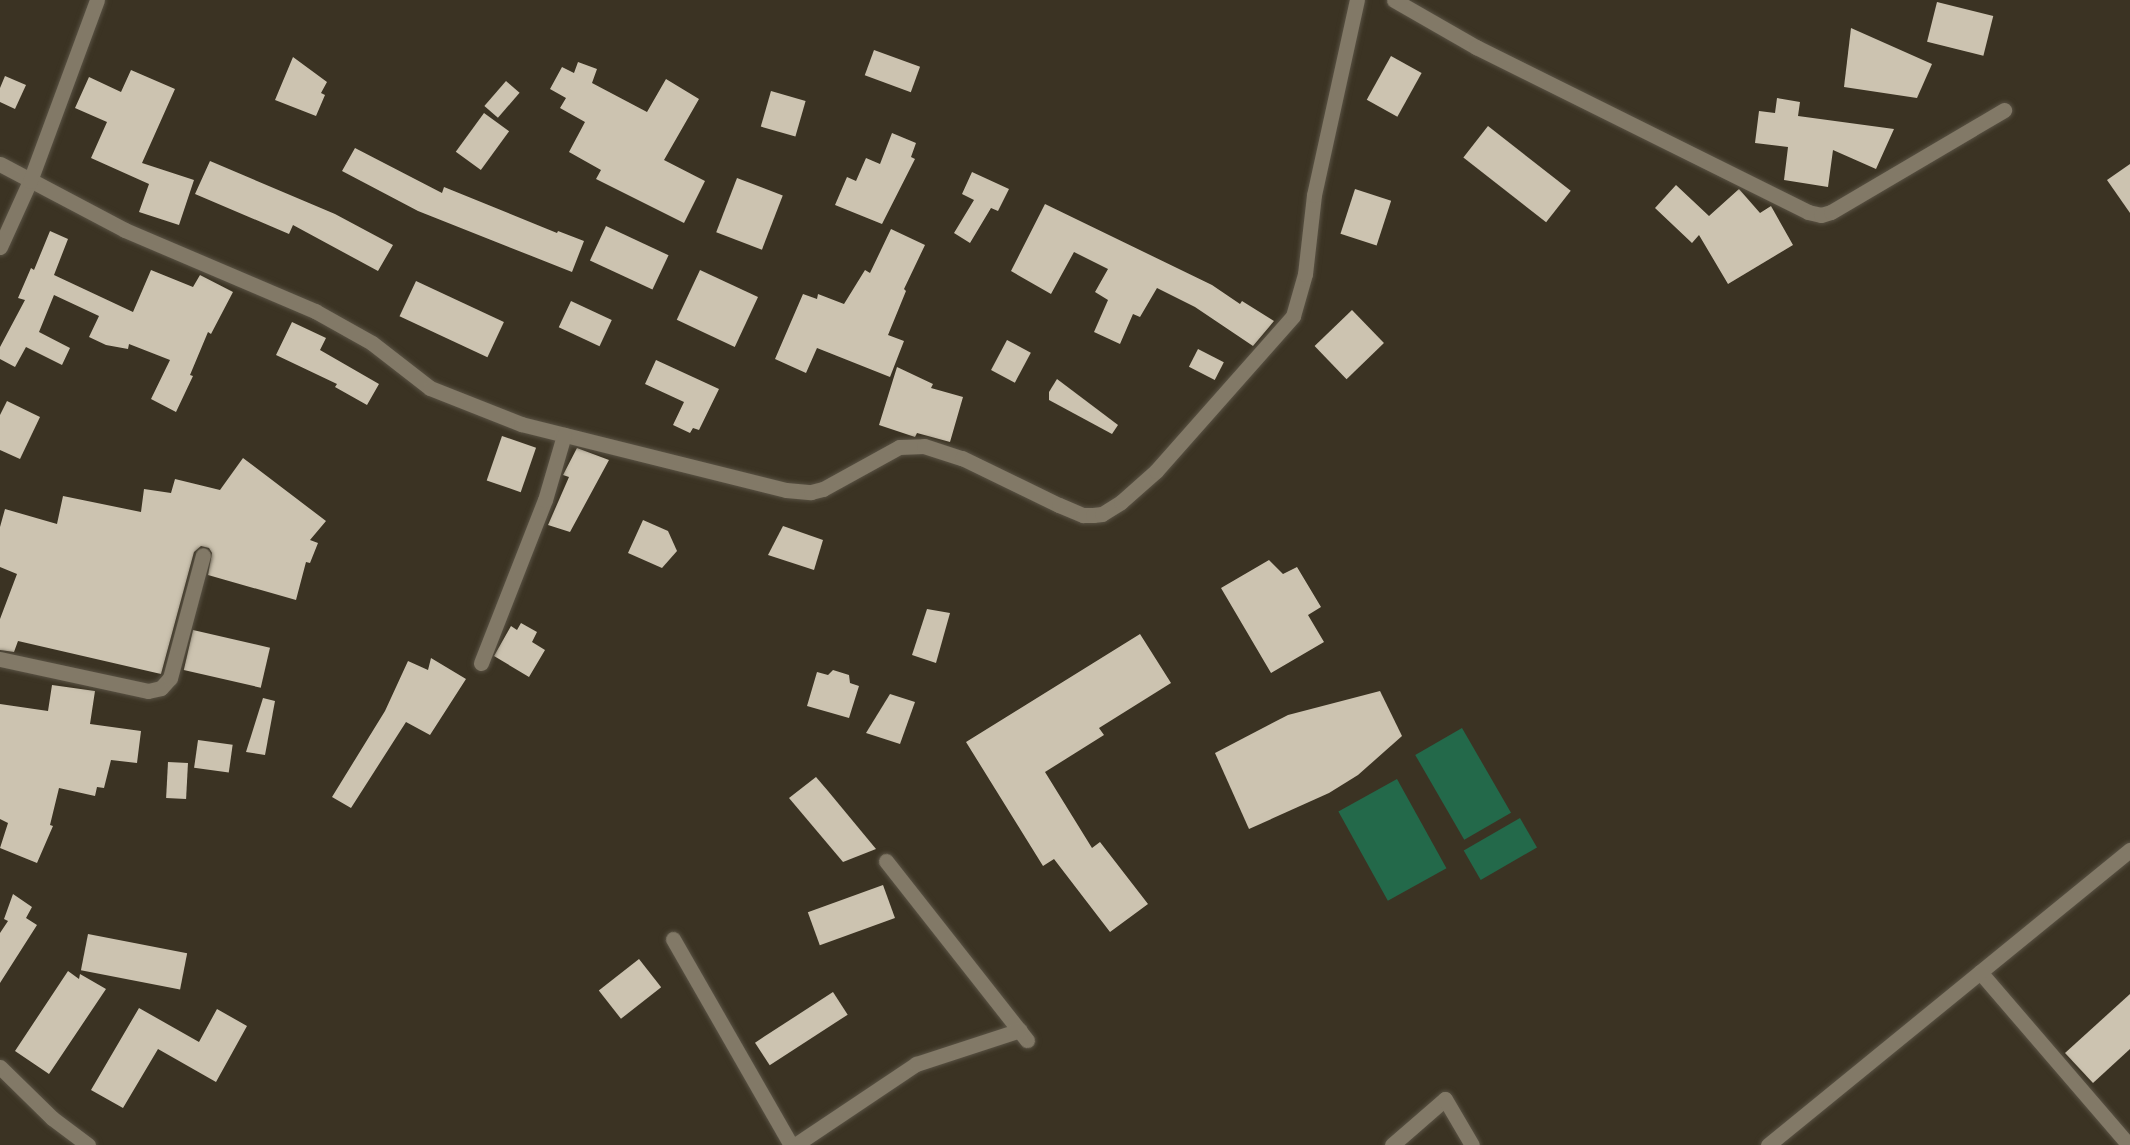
<!DOCTYPE html>
<style>
body{margin:0}
#map{position:relative;width:2130px;height:1145px;overflow:hidden;background:#3b3323;font-family:"Crimson Pro",serif}
div>[style]{position:absolute}
[style*='--x']{left:calc(var(--x)*1px);top:calc(var(--y)*1px);width:calc(var(--w)*1px);rotate:calc(var(--a)*1deg)}
.green>*{inset:0;background:#23694a;transform-origin:0 0}
.building>*{inset:0;background:#ccc3b0;transform-origin:0 0}
.roads{filter:drop-shadow(0 0 2px #595244) drop-shadow(0 0 2px #595244)}
.street>*{height:15px;margin:-7.5px;padding:0 7.5px;transform-origin:7.5px;border-radius:7.5px;background:#827967}
span{translate:-50% -50%;white-space:nowrap;text-align:center;line-height:1.15;-webkit-text-stroke:6px #31291a;paint-order:stroke}
</style>
<div id="map">
<div class="green">
<i style="left:1462px;top:728px;width:98px;height:54px;rotate:60deg"></i>
<i style="left:1397px;top:779px;width:102px;height:67px;rotate:61deg"></i>
<i style="left:1520px;top:818px;width:34px;height:65px;rotate:60deg"></i>
</div>
<div class="building">
<i style="left:1937px;top:2px;width:58px;height:41px;rotate:14deg"></i>
<i style="clip-path:polygon(1851px 28px,1932px 64px,1917px 98px,1844px 87px)"></i>
<i style="left:874px;top:50px;width:49px;height:27px;rotate:20deg"></i>
<i style="left:1391px;top:56px;width:35px;height:50px;rotate:29deg"></i>
<i style="clip-path:polygon(293px 57px,327px 82px,321px 93px,325px 95px,316px 116px,275px 100px)"></i>
<i style="clip-path:polygon(578px 62px,597px 69px,592px 83px,647px 112px,666px 79px,699px 99px,664px 160px,705px 181px,684px 223px,596px 179px,601px 170px,569px 152px,585px 122px,560px 108px,566px 98px,550px 89px,562px 67px,574px 73px)"></i>
<i style="clip-path:polygon(131px 70px,175px 89px,142px 163px,194px 180px,179px 225px,139px 212px,149px 184px,91px 158px,107px 122px,75px 108px,89px 77px,121px 92px)"></i>
<i style="clip-path:polygon(5px 76px,26px 85px,15px 109px,0 102px,0 88px)"></i>
<i style="left:506px;top:81px;width:18px;height:33px;rotate:41deg"></i>
<i style="left:771px;top:91px;width:36px;height:37px;rotate:16deg"></i>
<i style="clip-path:polygon(1777px 98px,1800px 102px,1798px 116px,1894px 129px,1876px 169px,1833px 150px,1828px 187px,1784px 180px,1788px 147px,1755px 143px,1759px 111px,1775px 113px)"></i>
<i style="left:484px;top:113px;width:31px;height:48px;rotate:36deg"></i>
<i style="left:1488px;top:126px;width:105px;height:40px;rotate:38deg"></i>
<i style="clip-path:polygon(892px 133px,916px 143px,911px 157px,915px 159px,882px 224px,835px 205px,847px 177px,856px 181px,866px 158px,880px 164px)"></i>
<i style="clip-path:polygon(355px 148px,442px 193px,444px 187px,557px 233px,558px 231px,584px 241px,572px 272px,418px 211px,342px 171px)"></i>
<i style="clip-path:polygon(210px 161px,335px 214px,393px 245px,378px 271px,293px 225px,289px 234px,195px 194px)"></i>
<i style="clip-path:polygon(2130px 164px,2130px 213px,2107px 180px)"></i>
<i style="clip-path:polygon(972px 172px,1009px 189px,998px 211px,991px 208px,970px 243px,954px 233px,974px 200px,962px 194px)"></i>
<i style="left:737px;top:178px;width:49px;height:58px;rotate:21deg"></i>
<i style="clip-path:polygon(1676px 185px,1709px 216px,1739px 189px,1760px 213px,1771px 206px,1793px 245px,1728px 284px,1699px 235px,1692px 243px,1655px 208px)"></i>
<i style="left:1355px;top:189px;width:38px;height:47px;rotate:18deg"></i>
<i style="clip-path:polygon(1045px 204px,1212px 285px,1240px 304px,1242px 301px,1274px 321px,1253px 346px,1195px 307px,1157px 288px,1140px 317px,1133px 314px,1120px 344px,1094px 332px,1108px 300px,1095px 292px,1108px 269px,1074px 252px,1051px 294px,1011px 271px)"></i>
<i style="left:606px;top:226px;width:69px;height:38px;rotate:25deg"></i>
<i style="clip-path:polygon(891px 229px,925px 245px,904px 289px,906px 291px,888px 335px,904px 341px,890px 377px,817px 348px,806px 373px,775px 359px,803px 294px,817px 299px,818px 294px,844px 304px,865px 270px,870px 273px)"></i>
<i style="clip-path:polygon(50px 231px,68px 239px,54px 275px,133px 312px,151px 270px,193px 287px,200px 275px,233px 292px,211px 334px,208px 332px,190px 375px,193px 376px,176px 412px,151px 399px,170px 360px,129px 344px,128px 349px,106px 345px,89px 337px,99px 316px,54px 295px,39px 332px,70px 348px,62px 365px,26px 347px,15px 367px,0 359px,0 347px,25px 300px,18px 298px,31px 268px,34px 270px)"></i>
<i style="left:700px;top:270px;width:64px;height:55px;rotate:25deg"></i>
<i style="left:416px;top:281px;width:97px;height:39px;rotate:25deg"></i>
<i style="left:571px;top:301px;width:45px;height:29px;rotate:25deg"></i>
<i style="left:1352px;top:310px;width:46px;height:52px;rotate:46deg"></i>
<i style="clip-path:polygon(292px 322px,326px 338px,320px 350px,379px 384px,367px 405px,335px 387px,337px 384px,276px 355px)"></i>
<i style="left:1007px;top:340px;width:27px;height:34px;rotate:28deg"></i>
<i style="left:1198px;top:349px;width:29px;height:20px;rotate:27deg"></i>
<i style="clip-path:polygon(656px 360px,719px 389px,699px 430px,693px 428px,690px 433px,673px 425px,684px 402px,645px 384px)"></i>
<i style="clip-path:polygon(897px 367px,933px 384px,931px 388px,963px 397px,950px 442px,917px 433px,915px 437px,879px 425px)"></i>
<i style="clip-path:polygon(1057px 379px,1118px 425px,1112px 434px,1049px 400px,1049px 392px)"></i>
<i style="clip-path:polygon(7px 401px,40px 417px,20px 459px,0 450px,0 415px)"></i>
<i style="left:502px;top:436px;width:36px;height:47px;rotate:19deg"></i>
<i style="clip-path:polygon(577px 448px,609px 460px,570px 532px,548px 525px,569px 477px,563px 475px)"></i>
<i style="clip-path:polygon(243px 458px,326px 521px,310px 540px,318px 543px,310px 563px,306px 562px,296px 600px,208px 575px,212px 553px,209px 548px,201px 546px,194px 552px,161px 674px,18px 641px,14px 652px,0 650px,0 619px,17px 574px,0 567px,0 527px,5px 509px,57px 524px,63px 496px,141px 512px,144px 489px,171px 493px,175px 479px,220px 490px)"></i>
<i style="clip-path:polygon(643px 520px,668px 531px,677px 551px,662px 568px,628px 553px)"></i>
<i style="clip-path:polygon(783px 526px,823px 540px,814px 570px,768px 555px)"></i>
<i style="clip-path:polygon(1269px 560px,1283px 574px,1297px 567px,1321px 607px,1308px 615px,1324px 642px,1271px 673px,1221px 588px)"></i>
<i style="clip-path:polygon(927px 609px,950px 613px,936px 663px,912px 655px)"></i>
<i style="clip-path:polygon(521px 623px,537px 632px,532px 642px,545px 650px,529px 677px,494px 656px,511px 626px,517px 630px)"></i>
<i style="left:193px;top:630px;width:79px;height:41px;rotate:13deg"></i>
<i style="clip-path:polygon(1140px 634px,1171px 683px,1099px 728px,1104px 735px,1045px 772px,1092px 848px,1100px 842px,1148px 904px,1110px 932px,1054px 859px,1043px 866px,966px 742px)"></i>
<i style="clip-path:polygon(431px 658px,466px 679px,430px 735px,406px 722px,351px 808px,332px 797px,385px 711px,408px 661px,428px 670px)"></i>
<i style="clip-path:polygon(833px 670px,849px 675px,850px 683px,859px 686px,849px 718px,807px 706px,817px 672px,828px 675px)"></i>
<i style="clip-path:polygon(52px 685px,95px 691px,90px 724px,141px 731px,137px 763px,111px 760px,104px 788px,97px 787px,95px 796px,59px 788px,50px 825px,53px 826px,37px 863px,0 848px,8px 823px,0 819px,0 704px,48px 711px)"></i>
<i style="clip-path:polygon(1380px 691px,1402px 736px,1358px 775px,1329px 793px,1249px 829px,1215px 753px,1288px 715px)"></i>
<i style="clip-path:polygon(890px 694px,915px 702px,900px 744px,866px 733px)"></i>
<i style="clip-path:polygon(263px 698px,275px 701px,265px 755px,246px 752px)"></i>
<i style="left:198px;top:740px;width:35px;height:28px;rotate:8deg"></i>
<i style="left:168px;top:762px;width:20px;height:36px;rotate:3deg"></i>
<i style="clip-path:polygon(816px 777px,828px 791px,876px 849px,843px 862px,789px 798px)"></i>
<i style="left:883px;top:885px;width:35px;height:80px;rotate:70deg"></i>
<i style="clip-path:polygon(13px 894px,32px 907px,26px 918px,37px 925px,0 983px,0 933px,8px 921px,4px 919px)"></i>
<i style="left:88px;top:934px;width:101px;height:37px;rotate:11deg"></i>
<i style="left:639px;top:959px;width:36px;height:51px;rotate:52deg"></i>
<i style="clip-path:polygon(68px 971px,79px 979px,80px 974px,106px 989px,49px 1074px,15px 1051px)"></i>
<i style="left:833px;top:992px;width:27px;height:93px;rotate:57deg"></i>
<i style="clip-path:polygon(2130px 994px,2130px 1049px,2093px 1083px,2065px 1053px)"></i>
<i style="clip-path:polygon(139px 1008px,199px 1042px,217px 1009px,247px 1026px,216px 1082px,158px 1049px,123px 1108px,91px 1090px)"></i>
</div>
<div class="roads">
<div class="street">
<i style="--x:1394;--y:0;--w:95;--a:29.8"></i>
<i style="--x:1476;--y:47;--w:371;--a:26.4"></i>
<i style="--x:1808;--y:212;--w:13;--a:13"></i>
<i style="--x:1821;--y:215;--w:10;--a:-17"></i>
<i style="--x:1831;--y:212;--w:201;--a:-30.5"></i>
<i style="--x:0;--y:164;--w:141;--a:27.8"></i>
<i style="--x:125;--y:230;--w:207;--a:23.1"></i>
<i style="--x:315;--y:311;--w:65;--a:29.3"></i>
<i style="--x:372;--y:343;--w:73;--a:37.8"></i>
<i style="--x:430;--y:388;--w:98;--a:21.6"></i>
<i style="--x:521;--y:424;--w:273;--a:14"></i>
<i style="--x:786;--y:490;--w:25;--a:5"></i>
<i style="--x:811;--y:492;--w:12;--a:-14"></i>
<i style="--x:823;--y:489;--w:87;--a:-28.9"></i>
<i style="--x:899;--y:447;--w:25;--a:-2"></i>
<i style="--x:924;--y:446;--w:40;--a:18"></i>
<i style="--x:962;--y:458;--w:108;--a:25.9"></i>
<i style="--x:1059;--y:505;--w:26;--a:23"></i>
<i style="--x:1083;--y:515;--w:10;--a:0"></i>
<i style="--x:1093;--y:515;--w:9;--a:-6"></i>
<i style="--x:1102;--y:514;--w:22;--a:-32"></i>
<i style="--x:1121;--y:502;--w:47;--a:-41.5"></i>
<i style="--x:1156;--y:471;--w:207;--a:-48.5"></i>
<i style="--x:1293;--y:316;--w:44;--a:-74.1"></i>
<i style="--x:1305;--y:274;--w:80;--a:-83.5"></i>
<i style="--x:1314;--y:195;--w:200;--a:-77.6"></i>
<i style="--x:0;--y:247;--w:72;--a:-65.6"></i>
<i style="--x:30;--y:181;--w:193;--a:-69.7"></i>
<i style="--x:0;--y:659;--w:151;--a:12.2"></i>
<i style="--x:148;--y:691;--w:13;--a:-13"></i>
<i style="--x:161;--y:688;--w:13;--a:-48"></i>
<i style="--x:170;--y:678;--w:127;--a:-75"></i>
<i style="--x:481;--y:663;--w:175;--a:-68.6"></i>
<i style="--x:545;--y:500;--w:68;--a:-73.7"></i>
<i style="--x:886;--y:861;--w:228;--a:51.8"></i>
<i style="--x:673;--y:939;--w:237;--a:60.2"></i>
<i style="--x:1980;--y:972;--w:228;--a:49.3"></i>
<i style="--x:0;--y:1067;--w:73;--a:44.4"></i>
<i style="--x:52;--y:1118;--w:45;--a:36.9"></i>
<i style="--x:795;--y:1145;--w:146;--a:-33.8"></i>
<i style="--x:916;--y:1064;--w:109;--a:-18.1"></i>
<i style="--x:1392;--y:1145;--w:70;--a:-41"></i>
<i style="--x:1445;--y:1099;--w:53;--a:59.6"></i>
<i style="--x:1768;--y:1145;--w:467;--a:-39.2"></i>
</div>
</div>
</div>
